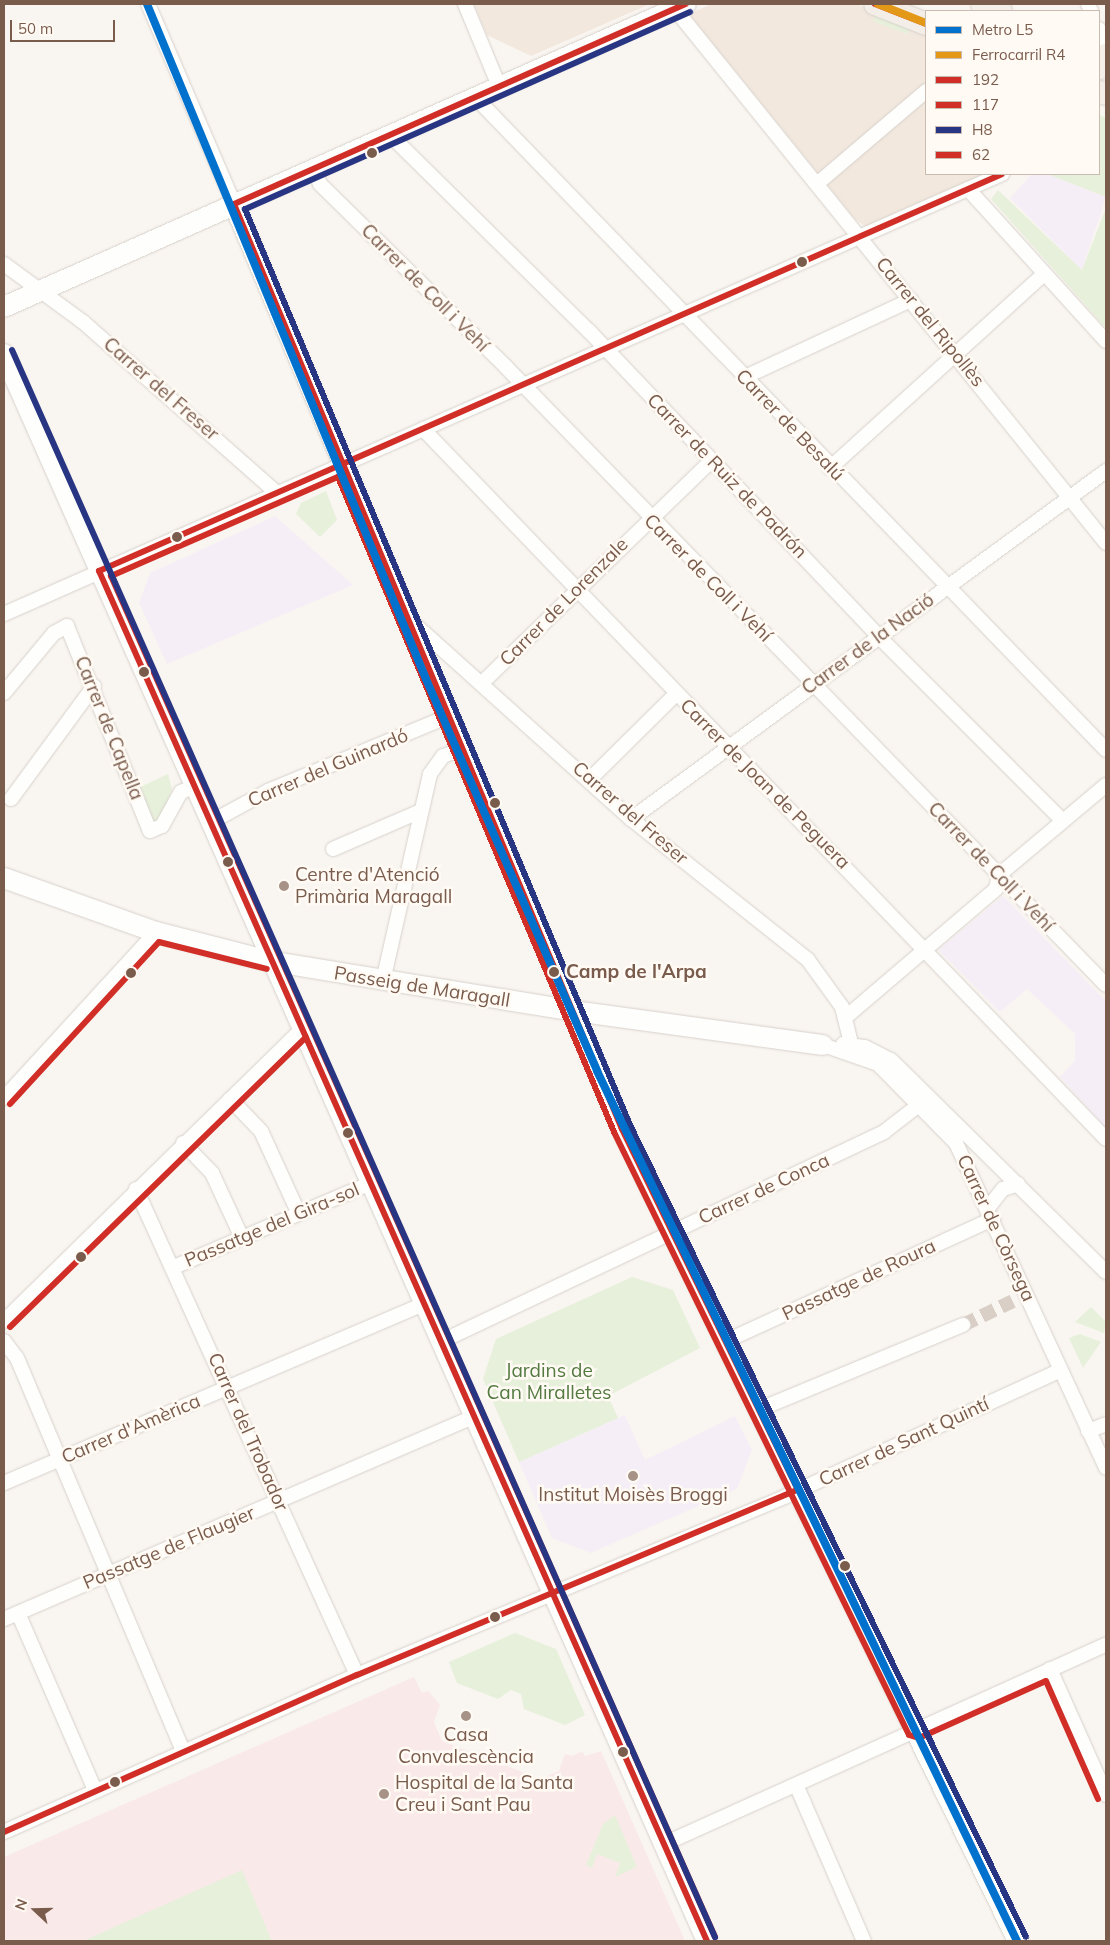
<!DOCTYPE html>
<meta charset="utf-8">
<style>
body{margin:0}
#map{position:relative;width:1110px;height:1945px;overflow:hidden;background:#f9f5f0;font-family:Mulish,sans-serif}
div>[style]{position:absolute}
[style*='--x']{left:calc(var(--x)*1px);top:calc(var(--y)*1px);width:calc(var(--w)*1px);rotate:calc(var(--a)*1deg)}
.residential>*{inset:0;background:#f2e8de}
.education>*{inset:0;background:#f6eef6}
.medical>*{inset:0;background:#fae9e9}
.green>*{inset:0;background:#e7f0db;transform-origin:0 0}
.street-tunnel>*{height:14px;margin-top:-7px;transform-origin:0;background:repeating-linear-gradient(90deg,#d9cfc7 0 14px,transparent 0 21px)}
.roads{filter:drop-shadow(0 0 1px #d7d1cb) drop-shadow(0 0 1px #d7d1cb)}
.street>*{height:14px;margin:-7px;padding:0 7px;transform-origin:7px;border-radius:7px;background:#fefefd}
.secondary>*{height:20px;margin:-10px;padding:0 10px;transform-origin:10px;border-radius:10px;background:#fefefd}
.primary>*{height:22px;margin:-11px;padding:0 11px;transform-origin:11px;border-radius:11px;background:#f3eee8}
.bus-1>*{height:6px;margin:-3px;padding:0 3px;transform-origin:3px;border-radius:3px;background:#d02e26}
.bus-2>*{height:6px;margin:-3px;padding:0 3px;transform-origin:3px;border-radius:3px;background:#d02e26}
.bus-3>*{height:6px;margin:-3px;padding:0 3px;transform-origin:3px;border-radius:3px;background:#283583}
.bus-4>*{height:6px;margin:-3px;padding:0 3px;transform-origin:3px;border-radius:3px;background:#d02e26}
.rail-1>*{height:8px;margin:-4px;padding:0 4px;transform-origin:4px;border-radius:4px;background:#e39817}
.metro-1>*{height:8px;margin:-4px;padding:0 4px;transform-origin:4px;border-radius:4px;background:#0072ce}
.dots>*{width:14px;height:14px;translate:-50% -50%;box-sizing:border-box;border:2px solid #fffaf3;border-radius:50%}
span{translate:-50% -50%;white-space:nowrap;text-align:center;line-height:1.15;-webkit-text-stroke:5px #fffaf3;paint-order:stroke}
.street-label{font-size:19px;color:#7a5c4d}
.poi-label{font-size:19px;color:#7a5c4d}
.left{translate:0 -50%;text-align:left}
.stop-label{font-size:19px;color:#7a5c4d;font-weight:700}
.park-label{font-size:19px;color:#537a41}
.frame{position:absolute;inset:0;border:5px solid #7a5c4d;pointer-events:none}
.legend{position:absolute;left:925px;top:10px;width:175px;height:165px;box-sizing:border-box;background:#fffaf3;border:1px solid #cabbb1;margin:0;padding:6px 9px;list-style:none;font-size:15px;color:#7a5c4d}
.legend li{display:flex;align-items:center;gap:10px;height:25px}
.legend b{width:25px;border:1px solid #cabbb1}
.north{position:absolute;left:10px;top:1885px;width:50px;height:50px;-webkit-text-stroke:4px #fffaf3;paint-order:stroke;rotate:291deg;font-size:14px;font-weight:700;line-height:20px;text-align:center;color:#7a5c4d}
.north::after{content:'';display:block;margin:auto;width:18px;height:22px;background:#7a5c4d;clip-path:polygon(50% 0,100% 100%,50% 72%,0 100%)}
.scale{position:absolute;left:10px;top:20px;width:105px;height:22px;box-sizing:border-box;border:2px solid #7a5c4d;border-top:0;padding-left:6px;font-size:15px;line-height:18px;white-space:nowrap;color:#7a5c4d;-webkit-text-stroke:4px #fffaf3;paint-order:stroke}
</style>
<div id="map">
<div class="residential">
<i style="clip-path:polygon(474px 4px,650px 4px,531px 56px,487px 35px)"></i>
<i style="clip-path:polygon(712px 4px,856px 4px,926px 31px,926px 174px,987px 174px,866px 227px,854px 218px,689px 14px)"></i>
</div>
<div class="education">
<i style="clip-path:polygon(1032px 174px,1047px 174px,1106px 197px,1082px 270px,1010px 198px)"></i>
<i style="clip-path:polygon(275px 516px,353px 585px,167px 664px,139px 603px,150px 573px)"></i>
<i style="clip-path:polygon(1003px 896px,1106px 1001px,1106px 1128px,1060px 1077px,1075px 1061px,1075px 1034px,1027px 989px,1000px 1012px,938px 950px)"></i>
<i style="clip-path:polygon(625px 1415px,645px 1460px,735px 1416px,752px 1450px,737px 1489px,591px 1553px,552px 1538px,519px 1462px)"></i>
</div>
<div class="medical">
<i style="clip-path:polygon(414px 1677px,422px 1693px,428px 1691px,440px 1705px,434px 1722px,442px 1741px,540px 1779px,559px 1771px,565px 1754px,572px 1756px,582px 1751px,585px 1756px,601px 1751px,685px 1941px,4px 1941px,4px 1857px)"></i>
</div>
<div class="green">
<i style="left:876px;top:14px;width:37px;height:8px;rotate:20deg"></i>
<i style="clip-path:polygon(1099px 115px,1106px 118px,1106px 197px,1047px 174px,1099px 174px)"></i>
<i style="clip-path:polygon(998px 190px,1082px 270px,1106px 208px,1106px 328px,991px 199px)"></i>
<i style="clip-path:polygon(326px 491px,337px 520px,320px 537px,296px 514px,301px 503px)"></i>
<i style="clip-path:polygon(168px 774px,172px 789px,159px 822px,154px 824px,140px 787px)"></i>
<i style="clip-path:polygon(632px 1277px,673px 1290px,700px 1348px,608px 1396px,618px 1418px,519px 1462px,483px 1379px,496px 1339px)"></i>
<i style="clip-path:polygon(1091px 1307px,1106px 1322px,1104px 1333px,1075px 1322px)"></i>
<i style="clip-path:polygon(1080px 1334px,1101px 1342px,1083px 1368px,1069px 1338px)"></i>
<i style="clip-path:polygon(515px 1633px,556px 1649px,585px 1715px,565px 1725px,524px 1709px,521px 1694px,511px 1690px,498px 1699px,457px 1683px,449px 1662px)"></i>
<i style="clip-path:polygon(615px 1815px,637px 1867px,615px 1877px,620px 1863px,597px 1854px,592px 1868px,586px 1865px,603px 1824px)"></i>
<i style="clip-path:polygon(242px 1870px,272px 1941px,83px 1941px)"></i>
</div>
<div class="street-tunnel">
<i style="--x:963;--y:1325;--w:55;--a:-25.6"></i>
</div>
<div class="roads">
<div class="street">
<i style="--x:148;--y:4;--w:218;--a:66.7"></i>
<i style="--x:465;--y:4;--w:89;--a:67.5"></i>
<i style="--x:1088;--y:4;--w:8;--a:67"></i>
<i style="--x:675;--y:9;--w:686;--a:51.09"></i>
<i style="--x:1099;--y:29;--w:21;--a:71"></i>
<i style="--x:475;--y:97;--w:908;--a:45.98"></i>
<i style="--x:389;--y:134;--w:281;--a:44.6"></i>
<i style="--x:589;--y:331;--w:422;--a:46.5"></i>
<i style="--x:879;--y:637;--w:259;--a:45"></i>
<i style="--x:313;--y:168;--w:17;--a:66"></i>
<i style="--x:320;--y:184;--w:261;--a:44.5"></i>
<i style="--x:506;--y:367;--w:861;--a:45.85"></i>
<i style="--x:818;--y:183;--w:142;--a:-40.4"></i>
<i style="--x:968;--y:189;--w:205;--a:47.8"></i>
<i style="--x:4;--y:264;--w:98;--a:36.3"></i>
<i style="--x:83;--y:322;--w:259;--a:41.4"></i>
<i style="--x:745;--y:377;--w:183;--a:-24.9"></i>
<i style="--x:423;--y:429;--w:985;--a:46.11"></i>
<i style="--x:830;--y:468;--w:289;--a:-42.2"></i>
<i style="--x:4;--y:614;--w:1091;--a:-23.79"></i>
<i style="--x:411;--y:621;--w:296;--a:42"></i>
<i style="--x:631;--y:819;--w:226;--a:38.5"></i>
<i style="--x:808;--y:960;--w:58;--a:54.1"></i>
<i style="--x:842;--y:1007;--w:38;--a:76"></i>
<i style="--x:483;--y:682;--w:318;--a:-44.1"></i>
<i style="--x:4;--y:693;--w:78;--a:-50.2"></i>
<i style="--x:54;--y:633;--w:15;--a:-28"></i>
<i style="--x:67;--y:626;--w:221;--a:68"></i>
<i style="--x:150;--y:831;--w:13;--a:-23"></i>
<i style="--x:162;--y:826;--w:39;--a:-61"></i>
<i style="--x:181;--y:792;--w:13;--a:-23"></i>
<i style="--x:589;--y:780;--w:122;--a:-44.7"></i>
<i style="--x:11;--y:799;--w:140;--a:-53.7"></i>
<i style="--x:631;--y:819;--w:589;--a:-36.23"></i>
<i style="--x:209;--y:823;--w:67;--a:-28.5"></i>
<i style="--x:268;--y:791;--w:196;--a:-22.5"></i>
<i style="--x:333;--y:849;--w:96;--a:-23.4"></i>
<i style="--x:999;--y:875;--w:140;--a:-40.1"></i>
<i style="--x:383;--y:981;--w:212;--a:-77.2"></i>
<i style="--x:430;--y:774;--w:22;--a:-54"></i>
<i style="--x:443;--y:756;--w:21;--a:-19"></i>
<i style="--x:846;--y:1017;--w:197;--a:-40.5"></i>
<i style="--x:996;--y:889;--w:14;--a:-78"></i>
<i style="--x:843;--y:1044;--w:22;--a:8"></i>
<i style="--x:865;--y:1047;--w:29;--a:27"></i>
<i style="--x:891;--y:1060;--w:302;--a:44.6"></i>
<i style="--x:823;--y:1045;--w:58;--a:19.1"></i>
<i style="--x:878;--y:1064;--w:111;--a:45.4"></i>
<i style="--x:956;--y:1143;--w:358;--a:65.2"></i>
<i style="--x:4;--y:1098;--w:225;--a:-47.5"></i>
<i style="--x:230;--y:1099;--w:45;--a:45.9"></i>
<i style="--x:261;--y:1131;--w:91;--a:65.4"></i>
<i style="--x:183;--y:1143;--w:42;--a:46"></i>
<i style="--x:212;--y:1173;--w:72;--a:65.2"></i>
<i style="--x:136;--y:1189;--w:534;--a:65.55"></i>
<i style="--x:988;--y:1208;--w:24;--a:-52"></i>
<i style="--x:1003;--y:1189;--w:16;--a:-18"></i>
<i style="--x:174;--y:1267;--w:212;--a:-23.1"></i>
<i style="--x:4;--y:1321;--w:414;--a:-44.4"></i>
<i style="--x:4;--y:1341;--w:21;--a:53"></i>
<i style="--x:17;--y:1358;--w:427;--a:67.1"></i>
<i style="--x:726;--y:1341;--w:294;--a:-24.6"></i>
<i style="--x:440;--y:1342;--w:491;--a:-25.3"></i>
<i style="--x:884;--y:1132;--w:46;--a:-37.9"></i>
<i style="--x:760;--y:1409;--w:220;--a:-22.5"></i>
<i style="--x:1088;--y:1431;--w:19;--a:-21"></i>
<i style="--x:4;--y:1483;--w:456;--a:-23.1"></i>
<i style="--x:18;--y:1613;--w:193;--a:66.5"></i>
<i style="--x:4;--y:1619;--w:511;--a:-23.3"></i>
<i style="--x:1050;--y:1669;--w:138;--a:66"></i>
<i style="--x:797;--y:1787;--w:168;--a:66.5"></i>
<i style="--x:4;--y:1832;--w:386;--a:-24"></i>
<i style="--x:357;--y:1675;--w:465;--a:-22.6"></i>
<i style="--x:786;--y:1496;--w:300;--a:-24.6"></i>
<i style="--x:664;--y:1844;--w:485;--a:-24.3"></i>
</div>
<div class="secondary">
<i style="--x:234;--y:204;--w:1003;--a:67.24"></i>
<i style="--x:622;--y:1129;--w:903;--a:64"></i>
<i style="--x:4;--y:307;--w:746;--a:-23.95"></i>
<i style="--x:4;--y:354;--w:1736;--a:66.11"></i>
<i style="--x:4;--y:878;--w:161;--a:19.6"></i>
<i style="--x:156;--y:932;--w:117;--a:14.4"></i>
<i style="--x:269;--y:961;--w:309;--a:9.3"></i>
<i style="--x:574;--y:1011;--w:251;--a:7.8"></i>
</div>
<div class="primary">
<i style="--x:875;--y:4;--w:55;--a:21.4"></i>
<i style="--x:982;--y:4;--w:20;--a:20"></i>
<i style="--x:1099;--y:68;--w:15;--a:-62"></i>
<i style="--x:1099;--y:92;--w:7;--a:16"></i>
</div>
</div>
<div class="bus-1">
<i style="--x:4;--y:1832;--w:386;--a:-24"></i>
<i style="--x:357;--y:1675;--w:478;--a:-22.8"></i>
<i style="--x:798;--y:1490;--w:402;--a:-116"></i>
<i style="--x:622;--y:1129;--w:1003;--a:-112.76"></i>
<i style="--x:234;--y:204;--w:494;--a:-23.9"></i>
<i style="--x:707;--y:1941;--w:1499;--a:-113.93"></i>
<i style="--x:99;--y:571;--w:986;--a:-23.73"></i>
</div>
<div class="bus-2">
<i style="--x:10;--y:1104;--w:220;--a:-47.4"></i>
<i style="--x:159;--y:942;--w:111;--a:14"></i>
<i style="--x:10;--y:1327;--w:414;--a:-44.4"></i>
<i style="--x:715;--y:1937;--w:1489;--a:-113.93"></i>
<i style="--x:111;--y:576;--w:248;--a:-23.6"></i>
<i style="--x:338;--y:477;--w:711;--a:67.15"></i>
<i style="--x:614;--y:1132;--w:671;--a:63.93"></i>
<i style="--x:909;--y:1735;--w:10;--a:17"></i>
<i style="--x:919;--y:1738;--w:139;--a:-24.2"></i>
<i style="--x:1046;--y:1681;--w:129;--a:66.2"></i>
</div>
<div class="bus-3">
<i style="--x:690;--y:12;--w:487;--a:156.1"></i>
<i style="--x:245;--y:209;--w:994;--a:67.2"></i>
<i style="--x:630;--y:1125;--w:903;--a:64"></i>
<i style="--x:12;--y:350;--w:1736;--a:66.11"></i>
</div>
<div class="bus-4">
<i style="--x:875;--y:4;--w:55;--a:21.4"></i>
</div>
<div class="rail-1">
<i style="--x:878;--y:4;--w:52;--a:21.6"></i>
</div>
<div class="metro-1">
<i style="--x:147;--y:4;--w:730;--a:67.54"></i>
<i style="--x:426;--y:679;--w:428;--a:66.4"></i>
<i style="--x:597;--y:1071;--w:966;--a:64.23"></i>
</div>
<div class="dots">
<i style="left:372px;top:153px;background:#7a5c4d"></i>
<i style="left:802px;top:262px;background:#7a5c4d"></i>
<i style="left:177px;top:537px;background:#7a5c4d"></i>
<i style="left:144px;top:672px;background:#7a5c4d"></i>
<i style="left:495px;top:803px;background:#7a5c4d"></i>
<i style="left:228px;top:862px;background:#7a5c4d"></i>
<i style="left:284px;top:886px;background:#a69286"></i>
<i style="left:554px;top:972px;background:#7a5c4d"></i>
<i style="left:131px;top:973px;background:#7a5c4d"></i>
<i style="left:348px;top:1133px;background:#7a5c4d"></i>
<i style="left:81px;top:1257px;background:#7a5c4d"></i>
<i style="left:633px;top:1476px;background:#a69286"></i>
<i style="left:845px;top:1566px;background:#7a5c4d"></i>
<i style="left:495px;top:1617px;background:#7a5c4d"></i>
<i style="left:466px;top:1716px;background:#a69286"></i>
<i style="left:623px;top:1752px;background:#7a5c4d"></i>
<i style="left:115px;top:1782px;background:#7a5c4d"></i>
<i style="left:384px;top:1794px;background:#a69286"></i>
</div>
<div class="street-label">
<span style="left:425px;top:288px;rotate:45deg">Carrer de Coll i Vehí</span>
<span style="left:930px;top:322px;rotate:51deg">Carrer del Ripollès</span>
<span style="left:161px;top:389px;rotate:41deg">Carrer del Freser</span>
<span style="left:790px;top:425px;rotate:46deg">Carrer de Besalú</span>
<span style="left:727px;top:476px;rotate:46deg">Carrer de Ruiz de Padrón</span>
<span style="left:708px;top:578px;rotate:45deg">Carrer de Coll i Vehí</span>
<span style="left:564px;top:602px;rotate:-45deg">Carrer de Lorenzale</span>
<span style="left:868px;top:644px;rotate:-36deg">Carrer de la Nació</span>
<span style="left:109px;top:728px;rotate:68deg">Carrer de Capella</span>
<span style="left:328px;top:768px;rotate:-23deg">Carrer del Guinardó</span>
<span style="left:765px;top:784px;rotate:45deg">Carrer de Joan de Peguera</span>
<span style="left:630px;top:813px;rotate:41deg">Carrer del Freser</span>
<span style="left:991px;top:867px;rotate:46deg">Carrer de Coll i Vehí</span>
<span style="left:422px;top:987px;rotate:9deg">Passeig de Maragall</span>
<span style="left:764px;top:1189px;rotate:-25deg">Carrer de Conca</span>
<span style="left:272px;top:1225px;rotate:-23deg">Passatge del Gira-sol</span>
<span style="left:996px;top:1228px;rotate:65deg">Carrer de Còrsega</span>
<span style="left:859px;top:1280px;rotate:-25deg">Passatge de Roura</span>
<span style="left:131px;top:1429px;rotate:-23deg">Carrer d'Amèrica</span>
<span style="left:248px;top:1432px;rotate:66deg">Carrer del Trobador</span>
<span style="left:904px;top:1442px;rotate:-25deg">Carrer de Sant Quintí</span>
<span style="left:169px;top:1548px;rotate:-23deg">Passatge de Flaugier</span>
</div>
<div class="poi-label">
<span class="left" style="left:295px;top:886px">Centre d'Atenció<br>Primària Maragall</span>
<span style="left:633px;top:1495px">Institut Moisès Broggi</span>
<span style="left:466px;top:1746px">Casa<br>Convalescència</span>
<span class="left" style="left:395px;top:1794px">Hospital de la Santa<br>Creu i Sant Pau</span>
</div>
<div class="stop-label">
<span class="left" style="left:566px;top:972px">Camp de l'Arpa</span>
</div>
<div class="park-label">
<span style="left:549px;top:1382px">Jardins de<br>Can Miralletes</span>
</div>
<div class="frame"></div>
<ul class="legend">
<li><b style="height:6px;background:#0072ce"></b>Metro L5</li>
<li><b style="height:6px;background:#e39817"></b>Ferrocarril R4</li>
<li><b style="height:6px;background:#d02e26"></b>192</li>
<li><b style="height:6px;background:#d02e26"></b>117</li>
<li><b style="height:6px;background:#283583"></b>H8</li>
<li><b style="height:6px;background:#d02e26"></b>62</li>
</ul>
<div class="north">N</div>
<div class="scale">50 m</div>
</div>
